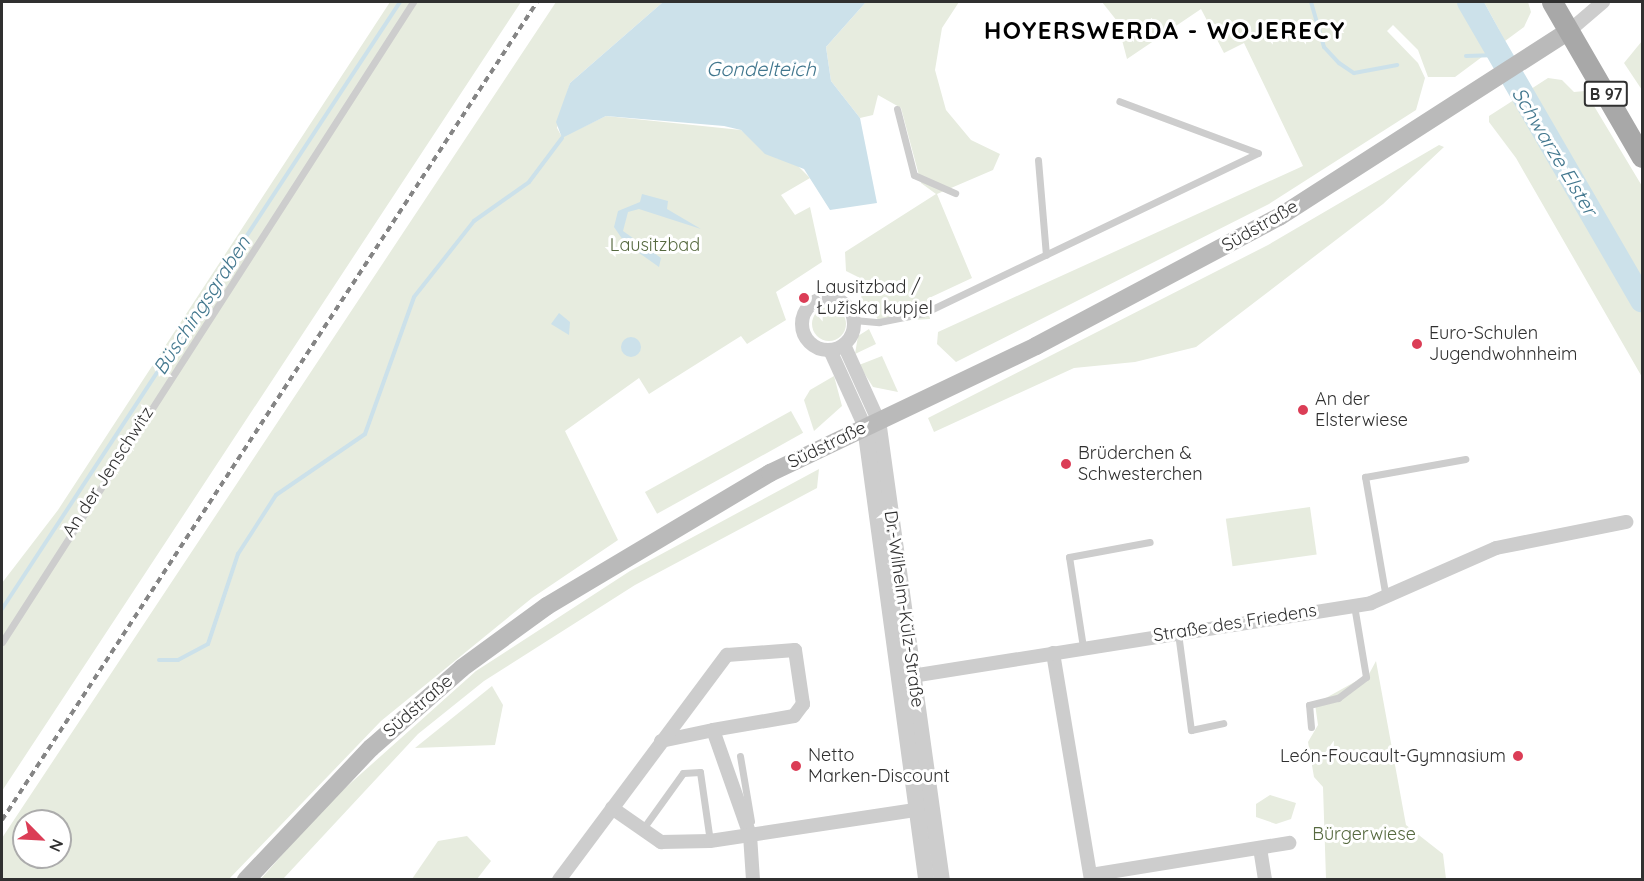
<!DOCTYPE html>
<meta charset="utf-8">
<style>
body{margin:0}
#map{position:relative;width:1644px;height:881px;overflow:hidden;background:#fff;font-family:Quicksand,sans-serif}
div>[style]{position:absolute}
[style*='--x']{left:calc(var(--x)*1px);top:calc(var(--y)*1px);width:calc(var(--w)*1px);rotate:calc(var(--a)*1deg)}
.green>*{inset:0;background:#e7ecdf;transform-origin:0 0}
.round{border-radius:50%}
.water>*{inset:0;background:#cce1ea}
.stream>*{height:4px;margin:-2px;padding:0 2px;transform-origin:2px;border-radius:2px;background:#cce1ea}
.river>*{height:24px;margin:-12px;padding:0 12px;transform-origin:12px;border-radius:12px;background:#cce1ea}
.service>*{height:7px;margin:-3.5px;padding:0 3.5px;transform-origin:3.5px;border-radius:3.5px;background:#cdcdcd}
.minor>*{height:14px;margin:-7px;padding:0 7px;transform-origin:7px;border-radius:7px;background:#cdcdcd}
.minor>.ring{margin:-7px;padding:0;box-sizing:content-box;background:none;border:14px solid #cdcdcd;border-radius:50%}
.tertiary>*{height:16px;margin:-8px;padding:0 8px;transform-origin:8px;border-radius:8px;background:#cdcdcd}
.secondary>*{height:18px;margin:-9px;padding:0 9px;transform-origin:9px;border-radius:9px;background:#bababa}
.primary>*{height:21px;margin:-10.5px;padding:0 10.5px;transform-origin:10.5px;border-radius:10.5px;background:#a8a8a8}
.rail>*{height:4px;margin-top:-2px;transform-origin:0;background:repeating-linear-gradient(90deg,#858585 0 6px,transparent 0 10.5px)}
.dots>*{width:16px;height:16px;translate:-50% -50%;box-sizing:border-box;border:3px solid #fff;border-radius:50%}
span{translate:-50% -50%;white-space:nowrap;text-align:center;line-height:1.15;-webkit-text-stroke:6px #fff;paint-order:stroke}
.shield-label span{padding:2px 4px;background:#fff;border:2px solid;border-radius:4px;-webkit-text-stroke-width:0}
.shield-label{font-size:16px;color:#303030;font-weight:700}
.street-label{font-size:18px;color:#303030}
.park-label{font-size:18px;color:#56693f}
.poi-label{font-size:18px;color:#303030}
.left{translate:0 -50%;text-align:left}
.right{translate:-100% -50%;text-align:right}
.water-label{font-size:20px;color:#42778e;font-style:italic}
.district-label{font-size:24px;color:#000;font-weight:700;letter-spacing:1.5px}
.frame{position:absolute;inset:0;border:3px solid #303030;pointer-events:none}
.north{position:absolute;left:12px;top:809px;width:60px;height:60px;box-sizing:border-box;background:#fff;border:2px solid #acacac;border-radius:50%;rotate:114deg;font-size:16px;font-weight:700;line-height:24px;text-align:center;color:#303030}
.north::after{content:'';display:block;margin:auto;width:21px;height:27px;background:#db3d56;clip-path:polygon(50% 0,100% 100%,50% 72%,0 100%)}
</style>
<div id="map">
<div class="green">
<i style="clip-path:polygon(390px 2px,521px 2px,2px 791px,2px 583px,58px 510px)"></i>
<i style="clip-path:polygon(evenodd,556px 2px,663px 2px,570px 83px,557px 128px,562px 137px,606px 116px,741px 130px,776px 158px,793px 161px,810px 178px,781px 195px,795px 215px,810px 207px,822px 262px,776px 292px,786px 320px,747px 344px,741px 336px,649px 394px,639px 378px,565px 431px,618px 540px,532px 598px,381px 721px,229px 879px,2px 880px,2px 838px,556px 2px,24px 821px,60px 821px,60px 857px,24px 857px,24px 821px)"></i>
<i style="clip-path:polygon(866px 2px,959px 2px,942px 28px,935px 70px,946px 110px,971px 140px,1000px 154px,993px 170px,937px 194px,972px 278px,927px 299px,930px 319px,879px 322px,873px 310px,861px 305px,862px 279px,846px 271px,845px 252px,936px 194px,921px 183px,901px 108px,878px 95px,873px 115px,860px 118px,831px 81px,826px 47px)"></i>
<i style="clip-path:polygon(1102px 2px,1459px 2px,1490px 51px,1455px 77px,1428px 77px,1418px 50px,1393px 25px,1387px 31px,1418px 63px,1425px 78px,1416px 110px,1269px 204px,956px 362px,937px 344px,938px 332px,1303px 166px,1244px 43px,1224px 53px,1201px 9px,1127px 59px,1117px 21px)"></i>
<i style="clip-path:polygon(1484px 2px,1528px 2px,1531px 12px,1524px 27px,1505px 41px)"></i>
<i style="clip-path:polygon(1642px 41px,1642px 90px,1624px 63px)"></i>
<i style="clip-path:polygon(1548px 78px,1562px 80px,1574px 92px,1585px 91px,1642px 186px,1642px 377px,1516px 158px,1489px 122px,1489px 116px)"></i>
<i style="clip-path:polygon(1439px 145px,1444px 147px,1383px 204px,1196px 347px,1135px 362px,1074px 368px,934px 432px,928px 418px,1268px 245px)"></i>
<i class="round" style="left:812px;top:307px;width:34px;height:34px"></i>
<i style="clip-path:polygon(869px 329px,876px 344px,855px 354px,858px 336px)"></i>
<i style="clip-path:polygon(882px 356px,898px 392px,873px 387px,859px 365px)"></i>
<i style="clip-path:polygon(834px 376px,842px 406px,814px 431px,804px 400px,810px 390px)"></i>
<i style="left:791px;top:411px;width:25px;height:167px;rotate:61deg"></i>
<i style="clip-path:polygon(819px 469px,817px 488px,635px 585px,484px 681px,418px 734px,283px 879px,260px 880px,325px 806px,476px 671px,630px 571px)"></i>
<i style="left:1310px;top:507px;width:48px;height:85px;rotate:82deg"></i>
<i style="clip-path:polygon(1376px 661px,1406px 825px,1443px 854px,1446px 879px,1326px 879px,1323px 787px,1314px 777px,1308px 742px,1318px 725px,1315px 704px,1369px 674px)"></i>
<i style="clip-path:polygon(492px 686px,503px 705px,495px 745px,415px 748px)"></i>
<i style="clip-path:polygon(1270px 795px,1296px 803px,1291px 819px,1276px 824px,1256px 817px,1256px 804px)"></i>
<i style="clip-path:polygon(467px 836px,491px 861px,477px 879px,412px 879px,438px 841px)"></i>
</div>
<div class="water">
<i style="clip-path:polygon(663px 2px,866px 2px,826px 47px,831px 81px,860px 118px,877px 203px,830px 210px,804px 169px,765px 154px,741px 130px,724px 126px,606px 116px,562px 138px,556px 122px,570px 83px)"></i>
<i style="clip-path:polygon(1459px 2px,1484px 2px,1505px 41px,1490px 51px)"></i>
<i style="clip-path:polygon(642px 194px,668px 201px,667px 209px,701px 229px,639px 209px,628px 212px,623px 231px,661px 258px,659px 267px,625px 243px,614px 227px,618px 211px,640px 202px)"></i>
<i style="clip-path:polygon(559px 313px,570px 322px,569px 335px,551px 324px)"></i>
<i class="round" style="left:621px;top:337px;width:20px;height:20px"></i>
</div>
<div class="stream">
<i style="--x:1311;--y:2;--w:47;--a:73.9"></i>
<i style="--x:1324;--y:47;--w:22;--a:47"></i>
<i style="--x:1339;--y:63;--w:18;--a:34"></i>
<i style="--x:1354;--y:73;--w:44;--a:-10.5"></i>
<i style="--x:1466;--y:56;--w:31;--a:-2"></i>
<i style="--x:2;--y:609;--w:726;--a:-56.75"></i>
<i style="--x:159;--y:660;--w:19;--a:0"></i>
<i style="--x:178;--y:660;--w:34;--a:-28"></i>
<i style="--x:208;--y:644;--w:95;--a:-71.6"></i>
<i style="--x:238;--y:554;--w:70;--a:-57.2"></i>
<i style="--x:276;--y:495;--w:108;--a:-34.4"></i>
<i style="--x:365;--y:434;--w:145;--a:-70.3"></i>
<i style="--x:414;--y:297;--w:97;--a:-51.7"></i>
<i style="--x:474;--y:221;--w:67;--a:-35.3"></i>
<i style="--x:529;--y:182;--w:55;--a:-53.1"></i>
</div>
<div class="river">
<i style="--x:1469;--y:2;--w:345;--a:59.9"></i>
</div>
<div class="service">
<i style="--x:897;--y:109;--w:68;--a:75.6"></i>
<i style="--x:914;--y:175;--w:45;--a:23.7"></i>
<i style="--x:1038;--y:160;--w:95;--a:85.2"></i>
<i style="--x:854;--y:320;--w:25;--a:5"></i>
<i style="--x:879;--y:322;--w:46;--a:-11.3"></i>
<i style="--x:924;--y:313;--w:370;--a:-25.6"></i>
<i style="--x:1258;--y:153;--w:148;--a:-159.5"></i>
<i style="--x:1386;--y:598;--w:123;--a:-99.8"></i>
<i style="--x:1365;--y:477;--w:102;--a:-10.2"></i>
<i style="--x:1178;--y:633;--w:98;--a:82.4"></i>
<i style="--x:1191;--y:730;--w:33;--a:-12"></i>
<i style="--x:2;--y:642;--w:761;--a:-57.29"></i>
<i style="--x:1083;--y:647;--w:91;--a:-98.8"></i>
<i style="--x:1069;--y:557;--w:82;--a:-10.5"></i>
<i style="--x:1311;--y:727;--w:22;--a:-95"></i>
<i style="--x:1309;--y:705;--w:30;--a:-14"></i>
<i style="--x:1338;--y:698;--w:35;--a:-37"></i>
<i style="--x:1366;--y:677;--w:73;--a:-99.5"></i>
<i style="--x:740;--y:756;--w:66;--a:80.4"></i>
<i style="--x:642;--y:830;--w:70;--a:-54.3"></i>
<i style="--x:683;--y:773;--w:17;--a:-3"></i>
<i style="--x:700;--y:772;--w:70;--a:81.8"></i>
</div>
<div class="minor">
<i style="--x:1569;--y:31;--w:45;--a:-40.5"></i>
<i class="ring" style="left:802px;top:298px;width:38px;height:38px"></i>
<i style="--x:844;--y:345;--w:82;--a:65.6"></i>
<i style="--x:830;--y:350;--w:85;--a:65.6"></i>
<i style="--x:1053;--y:653;--w:230;--a:80.5"></i>
<i style="--x:912;--y:676;--w:465;--a:-9"></i>
<i style="--x:1371;--y:603;--w:137;--a:-23.7"></i>
<i style="--x:1496;--y:548;--w:133;--a:-11.3"></i>
<i style="--x:661;--y:741;--w:53;--a:-11.9"></i>
<i style="--x:713;--y:730;--w:111;--a:70.6"></i>
<i style="--x:750;--y:835;--w:45;--a:86.2"></i>
<i style="--x:612;--y:808;--w:60;--a:34.8"></i>
<i style="--x:661;--y:842;--w:49;--a:-1.2"></i>
<i style="--x:710;--y:841;--w:219;--a:-8.6"></i>
<i style="--x:1260;--y:848;--w:32;--a:81"></i>
<i style="--x:1091;--y:875;--w:201;--a:-9.2"></i>
<i style="--x:559;--y:880;--w:281;--a:-53.3"></i>
<i style="--x:727;--y:655;--w:68;--a:-4.2"></i>
<i style="--x:795;--y:650;--w:55;--a:81.6"></i>
<i style="--x:803;--y:704;--w:15;--a:127"></i>
<i style="--x:794;--y:716;--w:82;--a:170.2"></i>
</div>
<div class="tertiary">
<i style="--x:878;--y:420;--w:464;--a:82.1"></i>
<i style="--x:865;--y:427;--w:457;--a:82.3"></i>
</div>
<div class="secondary">
<i style="--x:246;--y:880;--w:182;--a:-46.6"></i>
<i style="--x:371;--y:748;--w:121;--a:-41.3"></i>
<i style="--x:462;--y:668;--w:105;--a:-36.1"></i>
<i style="--x:547;--y:606;--w:260;--a:-30.8"></i>
<i style="--x:770;--y:473;--w:295;--a:-25.5"></i>
<i style="--x:1036;--y:346;--w:275;--a:-28"></i>
<i style="--x:1279;--y:217;--w:345;--a:-32.7"></i>
</div>
<div class="primary">
<i style="--x:1552;--y:2;--w:179;--a:59.9"></i>
</div>
<div class="rail">
<i style="--x:2;--y:820;--w:977;--a:-56.81"></i>
</div>
<div class="dots">
<i style="left:804px;top:298px;background:#db3d56"></i>
<i style="left:1417px;top:344px;background:#db3d56"></i>
<i style="left:1303px;top:410px;background:#db3d56"></i>
<i style="left:1066px;top:464px;background:#db3d56"></i>
<i style="left:1518px;top:756px;background:#db3d56"></i>
<i style="left:796px;top:766px;background:#db3d56"></i>
</div>
<div class="shield-label">
<span style="left:1606px;top:94px">B 97</span>
</div>
<div class="street-label">
<span style="left:1260px;top:226px;rotate:-30deg">Südstraße</span>
<span style="left:827px;top:445px;rotate:-26deg">Südstraße</span>
<span style="left:108px;top:472px;rotate:-57deg">An der Jenschwitz</span>
<span style="left:904px;top:609px;rotate:82deg">Dr.-Wilhelm-Külz-Straße</span>
<span style="left:1235px;top:623px;rotate:-9deg">Straße des Friedens</span>
<span style="left:418px;top:706px;rotate:-41deg">Südstraße</span>
</div>
<div class="park-label">
<span style="left:655px;top:245px">Lausitzbad</span>
<span style="left:1364px;top:834px">Bürgerwiese</span>
</div>
<div class="poi-label">
<span class="left" style="left:816px;top:298px">Lausitzbad /<br>Łužiska kupjel</span>
<span class="left" style="left:1429px;top:344px">Euro-Schulen<br>Jugendwohnheim</span>
<span class="left" style="left:1315px;top:410px">An der<br>Elsterwiese</span>
<span class="left" style="left:1078px;top:464px">Brüderchen &amp;<br>Schwesterchen</span>
<span class="left" style="left:808px;top:766px">Netto<br>Marken-Discount</span>
<span class="right" style="left:1506px;top:756px">León-Foucault-Gymnasium</span>
</div>
<div class="water-label">
<span style="left:761px;top:68px">Gondelteich</span>
<span style="left:1555px;top:151px;rotate:59deg">Schwarze Elster</span>
<span style="left:201px;top:305px;rotate:-57deg">Büschingsgraben</span>
</div>
<div class="district-label">
<span style="left:1165px;top:31px">HOYERSWERDA - WOJERECY</span>
</div>
<div class="frame"></div>
<div class="north">N</div>
</div>
